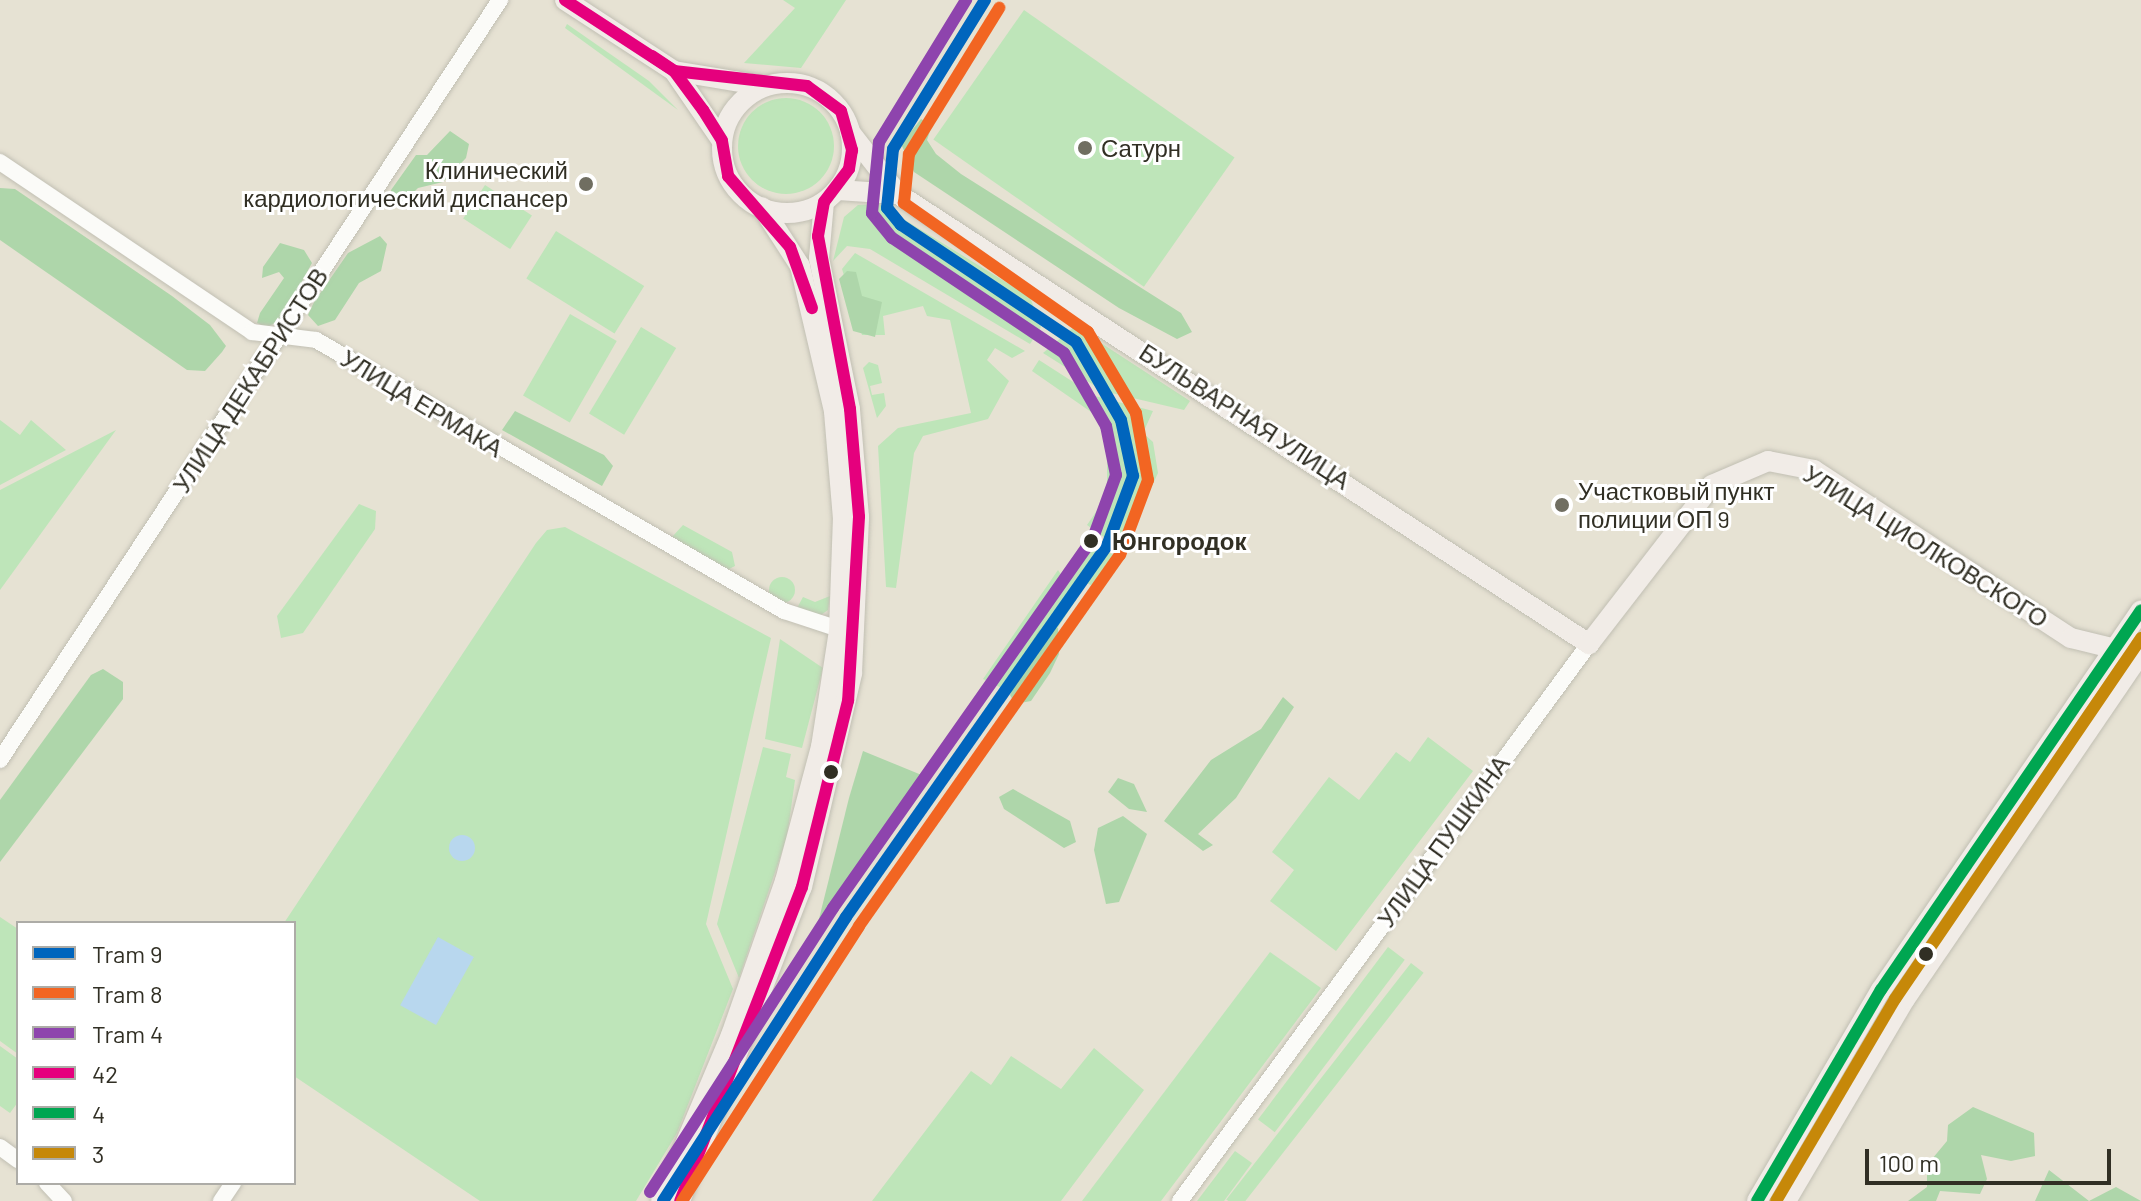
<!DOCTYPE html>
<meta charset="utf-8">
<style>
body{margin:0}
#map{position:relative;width:2141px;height:1201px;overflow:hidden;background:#e6e2d3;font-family:Barlow,sans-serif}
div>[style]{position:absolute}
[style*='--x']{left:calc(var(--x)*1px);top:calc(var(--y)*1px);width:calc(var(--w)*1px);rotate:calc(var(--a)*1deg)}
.green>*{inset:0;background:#bee5b9;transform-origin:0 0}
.round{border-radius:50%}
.forest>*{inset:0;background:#aed6aa}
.water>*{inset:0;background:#b8d7ee;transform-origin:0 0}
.roads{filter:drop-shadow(0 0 2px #c1bfb3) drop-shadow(0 0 2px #c1bfb3)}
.minor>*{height:16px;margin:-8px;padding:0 8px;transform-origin:8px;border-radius:8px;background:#fbfbf8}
.major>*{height:20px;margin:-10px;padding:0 10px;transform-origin:10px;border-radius:10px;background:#f1ece7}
.major>.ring{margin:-10px;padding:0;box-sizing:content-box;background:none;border:20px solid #f1ece7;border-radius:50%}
.bus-1>*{height:12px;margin:-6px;padding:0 6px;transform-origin:6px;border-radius:6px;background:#e5007d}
.bus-2>*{height:12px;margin:-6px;padding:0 6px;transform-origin:6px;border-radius:6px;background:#00a651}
.bus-3>*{height:12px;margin:-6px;padding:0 6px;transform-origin:6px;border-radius:6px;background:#c68809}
.tram-1>*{height:12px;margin:-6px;padding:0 6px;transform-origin:6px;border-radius:6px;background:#0065bd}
.tram-2>*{height:12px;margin:-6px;padding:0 6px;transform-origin:6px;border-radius:6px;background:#f26522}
.tram-3>*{height:12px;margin:-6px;padding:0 6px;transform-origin:6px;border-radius:6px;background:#8e44ad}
.dots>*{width:22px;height:22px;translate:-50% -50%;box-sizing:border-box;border:4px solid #fff;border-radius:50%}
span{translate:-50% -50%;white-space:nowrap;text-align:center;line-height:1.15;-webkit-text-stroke:6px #fff;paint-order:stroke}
.poi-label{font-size:24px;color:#312f24}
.left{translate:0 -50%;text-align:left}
.right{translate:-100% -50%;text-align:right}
.street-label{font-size:24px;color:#312f24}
.stop-label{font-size:24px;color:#312f24;font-weight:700}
.legend{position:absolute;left:16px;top:921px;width:280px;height:264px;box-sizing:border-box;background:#fff;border:2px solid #adaca7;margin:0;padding:10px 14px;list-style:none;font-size:24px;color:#312f24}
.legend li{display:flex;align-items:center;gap:16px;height:40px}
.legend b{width:40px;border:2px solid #adaca7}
.scale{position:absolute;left:1865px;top:1149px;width:246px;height:36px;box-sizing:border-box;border:4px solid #312f24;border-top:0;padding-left:10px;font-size:24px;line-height:28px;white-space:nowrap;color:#312f24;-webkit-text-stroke:6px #fff;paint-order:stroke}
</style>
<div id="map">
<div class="green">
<i style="clip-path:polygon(783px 0,846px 0,801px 68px,744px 63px,795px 8px)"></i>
<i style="left:1024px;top:10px;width:257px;height:158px;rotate:35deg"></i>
<i style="clip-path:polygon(567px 24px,649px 81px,678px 110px,565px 28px)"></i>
<i class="round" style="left:738px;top:98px;width:96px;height:96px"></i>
<i style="left:485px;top:185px;width:56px;height:40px;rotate:33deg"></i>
<i style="clip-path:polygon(879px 204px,1030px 297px,1041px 327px,1030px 344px,870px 249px,847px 246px,833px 261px,844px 217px,858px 205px)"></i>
<i style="left:556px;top:231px;width:104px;height:56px;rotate:32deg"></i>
<i style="clip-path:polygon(855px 253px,1025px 351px,1012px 358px,995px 348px,987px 360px,1009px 381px,988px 419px,923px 436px,914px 453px,896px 588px,886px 587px,878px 446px,898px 428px,971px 413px,950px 320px,927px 316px,923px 306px,883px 316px,885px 335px,862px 335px,842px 269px)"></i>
<i style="left:570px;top:314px;width:54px;height:94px;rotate:30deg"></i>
<i style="clip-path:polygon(1075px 326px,1190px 401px,1184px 410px,1103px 391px,1043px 353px)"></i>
<i style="left:641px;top:327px;width:41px;height:101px;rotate:31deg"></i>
<i style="clip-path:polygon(1039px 360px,1095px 396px,1153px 411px,1143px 433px,1153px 442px,1158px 473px,1122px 550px,1087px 525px,1107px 496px,1107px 423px,1032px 371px)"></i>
<i style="clip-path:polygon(869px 362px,878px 365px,882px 383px,870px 386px,872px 395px,884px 393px,886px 406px,877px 418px,863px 368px)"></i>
<i style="clip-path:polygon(0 420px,20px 435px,31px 420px,66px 450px,0 485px)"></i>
<i style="clip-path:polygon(116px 430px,0 590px,0 490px)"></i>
<i style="clip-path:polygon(359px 504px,376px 511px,375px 529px,303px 633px,281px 638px,277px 616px)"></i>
<i style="clip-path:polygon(683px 525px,732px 552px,735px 566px,725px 571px,672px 537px)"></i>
<i style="clip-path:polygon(565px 527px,771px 638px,706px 924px,733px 989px,677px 1133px,636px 1201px,480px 1201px,294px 1076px,294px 923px,284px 923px,536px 543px,547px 530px)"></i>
<i style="clip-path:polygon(1091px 545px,1119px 557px,1099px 590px,1087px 583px,1014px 694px,983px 679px,1058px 570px,1066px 582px)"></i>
<i class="round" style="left:769px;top:577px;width:26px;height:26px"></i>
<i style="clip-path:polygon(830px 596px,828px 610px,818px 617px,796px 610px,803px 597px,815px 602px)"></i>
<i style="clip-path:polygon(780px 639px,823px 668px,802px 748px,765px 739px)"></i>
<i style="clip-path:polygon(1428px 737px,1473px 771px,1336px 951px,1270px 901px,1294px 870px,1272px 852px,1329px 777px,1359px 800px,1396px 752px,1410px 762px)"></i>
<i style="clip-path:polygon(763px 747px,791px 754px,786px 777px,795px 780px,787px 837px,739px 978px,717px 924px)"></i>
<i style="clip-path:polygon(0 917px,18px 929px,18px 1054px,0 1041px)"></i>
<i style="left:1388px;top:947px;width:21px;height:216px;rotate:37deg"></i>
<i style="clip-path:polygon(1270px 952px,1321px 988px,1161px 1201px,1082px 1201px)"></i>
<i style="left:1411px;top:963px;width:16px;height:300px;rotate:38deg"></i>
<i style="clip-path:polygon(0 1046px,18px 1059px,18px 1102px,10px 1113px,0 1106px)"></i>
<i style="clip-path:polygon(1094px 1048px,1144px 1090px,1061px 1201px,872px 1201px,971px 1071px,991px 1085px,1011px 1056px,1061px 1089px)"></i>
<i style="clip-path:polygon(1235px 1151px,1252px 1163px,1224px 1201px,1197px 1201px)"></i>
</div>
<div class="forest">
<i style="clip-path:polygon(921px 119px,932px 125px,927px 140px,936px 154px,961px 174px,1181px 313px,1192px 332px,1177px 339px,1119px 308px,914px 172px,901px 144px)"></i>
<i style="clip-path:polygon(450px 131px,469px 144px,466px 158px,443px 182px,418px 188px,400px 206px,393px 202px,391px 190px,416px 155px,427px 155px)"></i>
<i style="clip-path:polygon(0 188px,15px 189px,172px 296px,210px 325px,226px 346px,222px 352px,205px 371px,187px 370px,0 240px)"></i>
<i style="clip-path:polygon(380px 236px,387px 244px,381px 271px,359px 283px,335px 320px,318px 326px,308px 315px,314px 302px,348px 253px)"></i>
<i style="clip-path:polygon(280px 243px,304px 250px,312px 263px,281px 321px,266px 327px,257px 323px,260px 313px,284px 278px,279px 272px,262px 278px,263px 267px)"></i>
<i style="clip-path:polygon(847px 271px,856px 272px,862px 296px,882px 302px,875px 337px,853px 331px,839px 279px)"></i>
<i style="clip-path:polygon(515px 411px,604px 455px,613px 466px,602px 486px,502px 430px)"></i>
<i style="clip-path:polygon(1058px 628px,1059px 654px,1050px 673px,1031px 701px,1015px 704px,1010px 695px,1028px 648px,1039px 630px)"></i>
<i style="clip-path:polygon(103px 669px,123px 682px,123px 699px,0 862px,0 800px,91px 675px)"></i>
<i style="clip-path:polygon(1283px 697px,1294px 707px,1236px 798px,1198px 834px,1213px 845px,1203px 851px,1164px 821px,1211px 760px,1261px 729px)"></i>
<i style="clip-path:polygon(863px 751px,924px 776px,817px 927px,849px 798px)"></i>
<i style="clip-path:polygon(1118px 778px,1134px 784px,1147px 812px,1129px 809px,1108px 792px)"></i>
<i style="clip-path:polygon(1013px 789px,1070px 821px,1076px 842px,1064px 848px,1004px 809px,999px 797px)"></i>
<i style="clip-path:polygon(1123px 816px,1147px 834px,1119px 902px,1106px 904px,1094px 850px,1098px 828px)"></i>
<i style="clip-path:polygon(1973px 1107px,2034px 1133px,2035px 1156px,2011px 1161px,1981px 1155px,1987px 1179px,1980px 1194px,1940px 1191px,1936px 1201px,1908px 1201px,1927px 1187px,1927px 1165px,1947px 1141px,1948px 1125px)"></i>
<i style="clip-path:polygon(2049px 1170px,2089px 1201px,2116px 1187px,2141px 1201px,2035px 1201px)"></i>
</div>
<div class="water">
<i class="round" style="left:449px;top:835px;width:26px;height:26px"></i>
<i style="left:438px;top:937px;width:41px;height:78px;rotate:29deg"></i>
</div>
<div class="roads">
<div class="minor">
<i style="--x:0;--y:162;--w:304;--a:34"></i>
<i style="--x:252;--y:332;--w:64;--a:7.1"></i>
<i style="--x:316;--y:340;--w:541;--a:30.07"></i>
<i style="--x:784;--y:611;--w:71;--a:18.2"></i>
<i style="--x:0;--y:760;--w:910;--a:-56.66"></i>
<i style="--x:0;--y:1147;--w:22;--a:36"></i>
<i style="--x:47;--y:1183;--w:25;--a:47"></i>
<i style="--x:221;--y:1201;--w:22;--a:-56"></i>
<i style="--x:1180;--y:1201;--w:691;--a:-53.71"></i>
</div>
<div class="major">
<i style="--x:565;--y:0;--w:130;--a:33.1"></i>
<i style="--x:674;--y:71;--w:92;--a:9.4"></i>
<i style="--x:674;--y:71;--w:85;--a:55.6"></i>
<i class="ring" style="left:722px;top:83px;width:110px;height:110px"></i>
<i style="--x:850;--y:132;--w:78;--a:52.3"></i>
<i style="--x:898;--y:194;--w:825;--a:33.07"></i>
<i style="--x:1589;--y:644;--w:201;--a:-52.3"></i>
<i style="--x:1712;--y:485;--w:61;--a:-23.2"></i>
<i style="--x:1768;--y:461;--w:47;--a:11.1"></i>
<i style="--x:1814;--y:470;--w:307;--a:33.2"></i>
<i style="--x:2071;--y:638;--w:72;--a:13.7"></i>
<i style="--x:837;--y:190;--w:61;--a:3.8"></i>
<i style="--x:661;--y:1201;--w:180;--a:-67.1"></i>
<i style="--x:731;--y:1035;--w:163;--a:-70.7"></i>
<i style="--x:785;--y:881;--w:139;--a:-75"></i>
<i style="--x:821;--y:747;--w:117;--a:-81.2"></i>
<i style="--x:839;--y:631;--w:112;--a:-88"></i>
<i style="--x:843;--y:519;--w:108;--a:-94.8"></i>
<i style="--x:834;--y:411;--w:149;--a:-103.2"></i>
<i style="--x:800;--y:266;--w:70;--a:-122.8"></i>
<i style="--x:680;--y:1201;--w:337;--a:-68.8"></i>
<i style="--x:802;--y:887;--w:220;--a:-76.8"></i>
<i style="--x:852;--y:673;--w:156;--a:-87.4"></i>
<i style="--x:859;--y:517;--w:108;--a:-94.8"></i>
<i style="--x:850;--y:409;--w:154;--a:-101.6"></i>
<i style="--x:819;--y:258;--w:56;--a:-84.9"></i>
<i style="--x:1757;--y:1201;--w:245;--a:-59.6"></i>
<i style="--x:1881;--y:990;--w:460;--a:-55.6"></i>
<i style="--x:1786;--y:1201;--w:234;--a:-59.5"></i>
<i style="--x:1905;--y:999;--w:419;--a:-55.7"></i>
</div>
</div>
<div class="bus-1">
<i style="--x:565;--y:0;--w:130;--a:33.1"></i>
<i style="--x:674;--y:71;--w:134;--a:6.4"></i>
<i style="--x:807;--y:86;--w:42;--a:36.3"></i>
<i style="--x:841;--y:111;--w:41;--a:74.2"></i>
<i style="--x:852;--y:150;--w:19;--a:99"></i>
<i style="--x:849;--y:169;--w:41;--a:127.1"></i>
<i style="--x:824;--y:202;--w:35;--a:100"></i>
<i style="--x:818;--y:236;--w:176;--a:79.5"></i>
<i style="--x:850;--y:409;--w:108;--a:85.2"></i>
<i style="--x:859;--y:517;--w:184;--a:93.4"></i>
<i style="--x:848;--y:701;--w:192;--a:103.9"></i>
<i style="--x:802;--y:887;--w:337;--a:111.2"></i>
<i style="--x:652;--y:56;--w:27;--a:34"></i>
<i style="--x:674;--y:71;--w:49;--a:53.4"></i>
<i style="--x:703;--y:110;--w:36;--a:58"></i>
<i style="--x:722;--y:141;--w:36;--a:80"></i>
<i style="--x:728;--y:176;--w:94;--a:48.9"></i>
<i style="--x:790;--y:247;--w:65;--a:70.2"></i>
</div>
<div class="bus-2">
<i style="--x:1757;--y:1201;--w:245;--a:-59.6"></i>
<i style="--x:1881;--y:990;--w:460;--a:-55.6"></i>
</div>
<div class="bus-3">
<i style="--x:1776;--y:1201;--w:234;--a:-59.5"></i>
<i style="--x:1895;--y:999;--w:437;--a:-55.7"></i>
</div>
<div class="tram-1">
<i style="--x:663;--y:1201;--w:338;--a:-57.2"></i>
<i style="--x:846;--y:917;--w:454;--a:-54.9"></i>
<i style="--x:1107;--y:546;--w:75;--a:-69.6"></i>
<i style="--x:1133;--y:476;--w:57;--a:-102.1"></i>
<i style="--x:1121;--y:420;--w:90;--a:-120"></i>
<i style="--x:1076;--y:342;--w:211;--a:-146.2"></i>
<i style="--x:901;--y:225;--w:22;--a:-129"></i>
<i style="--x:887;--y:208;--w:59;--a:-84.2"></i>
<i style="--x:893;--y:149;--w:175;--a:-58.3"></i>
</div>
<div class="tram-2">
<i style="--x:682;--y:1201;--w:327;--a:-57.2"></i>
<i style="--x:859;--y:926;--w:454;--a:-54.9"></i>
<i style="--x:1120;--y:555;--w:80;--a:-69.5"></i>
<i style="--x:1148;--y:480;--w:68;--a:-100.2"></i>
<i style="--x:1136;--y:413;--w:94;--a:-120.7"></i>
<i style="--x:1088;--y:332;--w:225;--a:-145"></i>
<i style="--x:904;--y:203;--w:49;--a:-84.2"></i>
<i style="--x:909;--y:154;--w:172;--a:-58.3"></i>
</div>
<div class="tram-3">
<i style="--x:650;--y:1192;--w:338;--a:-57.2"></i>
<i style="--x:833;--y:908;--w:452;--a:-54.9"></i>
<i style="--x:1093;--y:538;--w:67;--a:-69.9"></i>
<i style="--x:1116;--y:475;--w:50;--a:-101.5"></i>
<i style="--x:1106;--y:426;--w:84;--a:-119.9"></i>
<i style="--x:1064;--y:353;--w:207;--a:-146.2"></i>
<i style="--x:892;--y:238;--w:32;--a:-129"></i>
<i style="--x:872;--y:213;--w:71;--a:-84.4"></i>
<i style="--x:879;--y:142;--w:167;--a:-58.5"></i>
</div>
<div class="dots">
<i style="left:1085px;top:148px;background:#706e61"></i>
<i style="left:586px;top:184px;background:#706e61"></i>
<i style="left:1562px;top:505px;background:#706e61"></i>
<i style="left:1091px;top:541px;background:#312f24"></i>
<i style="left:831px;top:772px;background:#312f24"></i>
<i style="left:1926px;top:954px;background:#312f24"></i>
</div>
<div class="poi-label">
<span class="left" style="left:1101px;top:148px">Сатурн</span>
<span class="right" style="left:568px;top:184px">Клинический<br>кардиологический диспансер</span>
<span class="left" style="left:1578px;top:505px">Участковый пункт<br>полиции ОП 9</span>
</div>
<div class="street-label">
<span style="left:250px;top:380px;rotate:-57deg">УЛИЦА ДЕКАБРИСТОВ</span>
<span style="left:422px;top:403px;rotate:31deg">УЛИЦА ЕРМАКА</span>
<span style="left:1245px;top:416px;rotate:33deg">БУЛЬВАРНАЯ УЛИЦА</span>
<span style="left:1926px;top:546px;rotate:32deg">УЛИЦА ЦИОЛКОВСКОГО</span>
<span style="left:1443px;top:841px;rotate:-54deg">УЛИЦА ПУШКИНА</span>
</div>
<div class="stop-label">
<span class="left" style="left:1112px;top:541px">Юнгородок</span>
</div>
<ul class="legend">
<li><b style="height:10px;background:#0065bd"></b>Tram 9</li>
<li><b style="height:10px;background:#f26522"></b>Tram 8</li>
<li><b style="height:10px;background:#8e44ad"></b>Tram 4</li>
<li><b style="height:10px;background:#e5007d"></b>42</li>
<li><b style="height:10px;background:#00a651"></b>4</li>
<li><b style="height:10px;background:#c68809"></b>3</li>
</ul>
<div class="scale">100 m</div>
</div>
